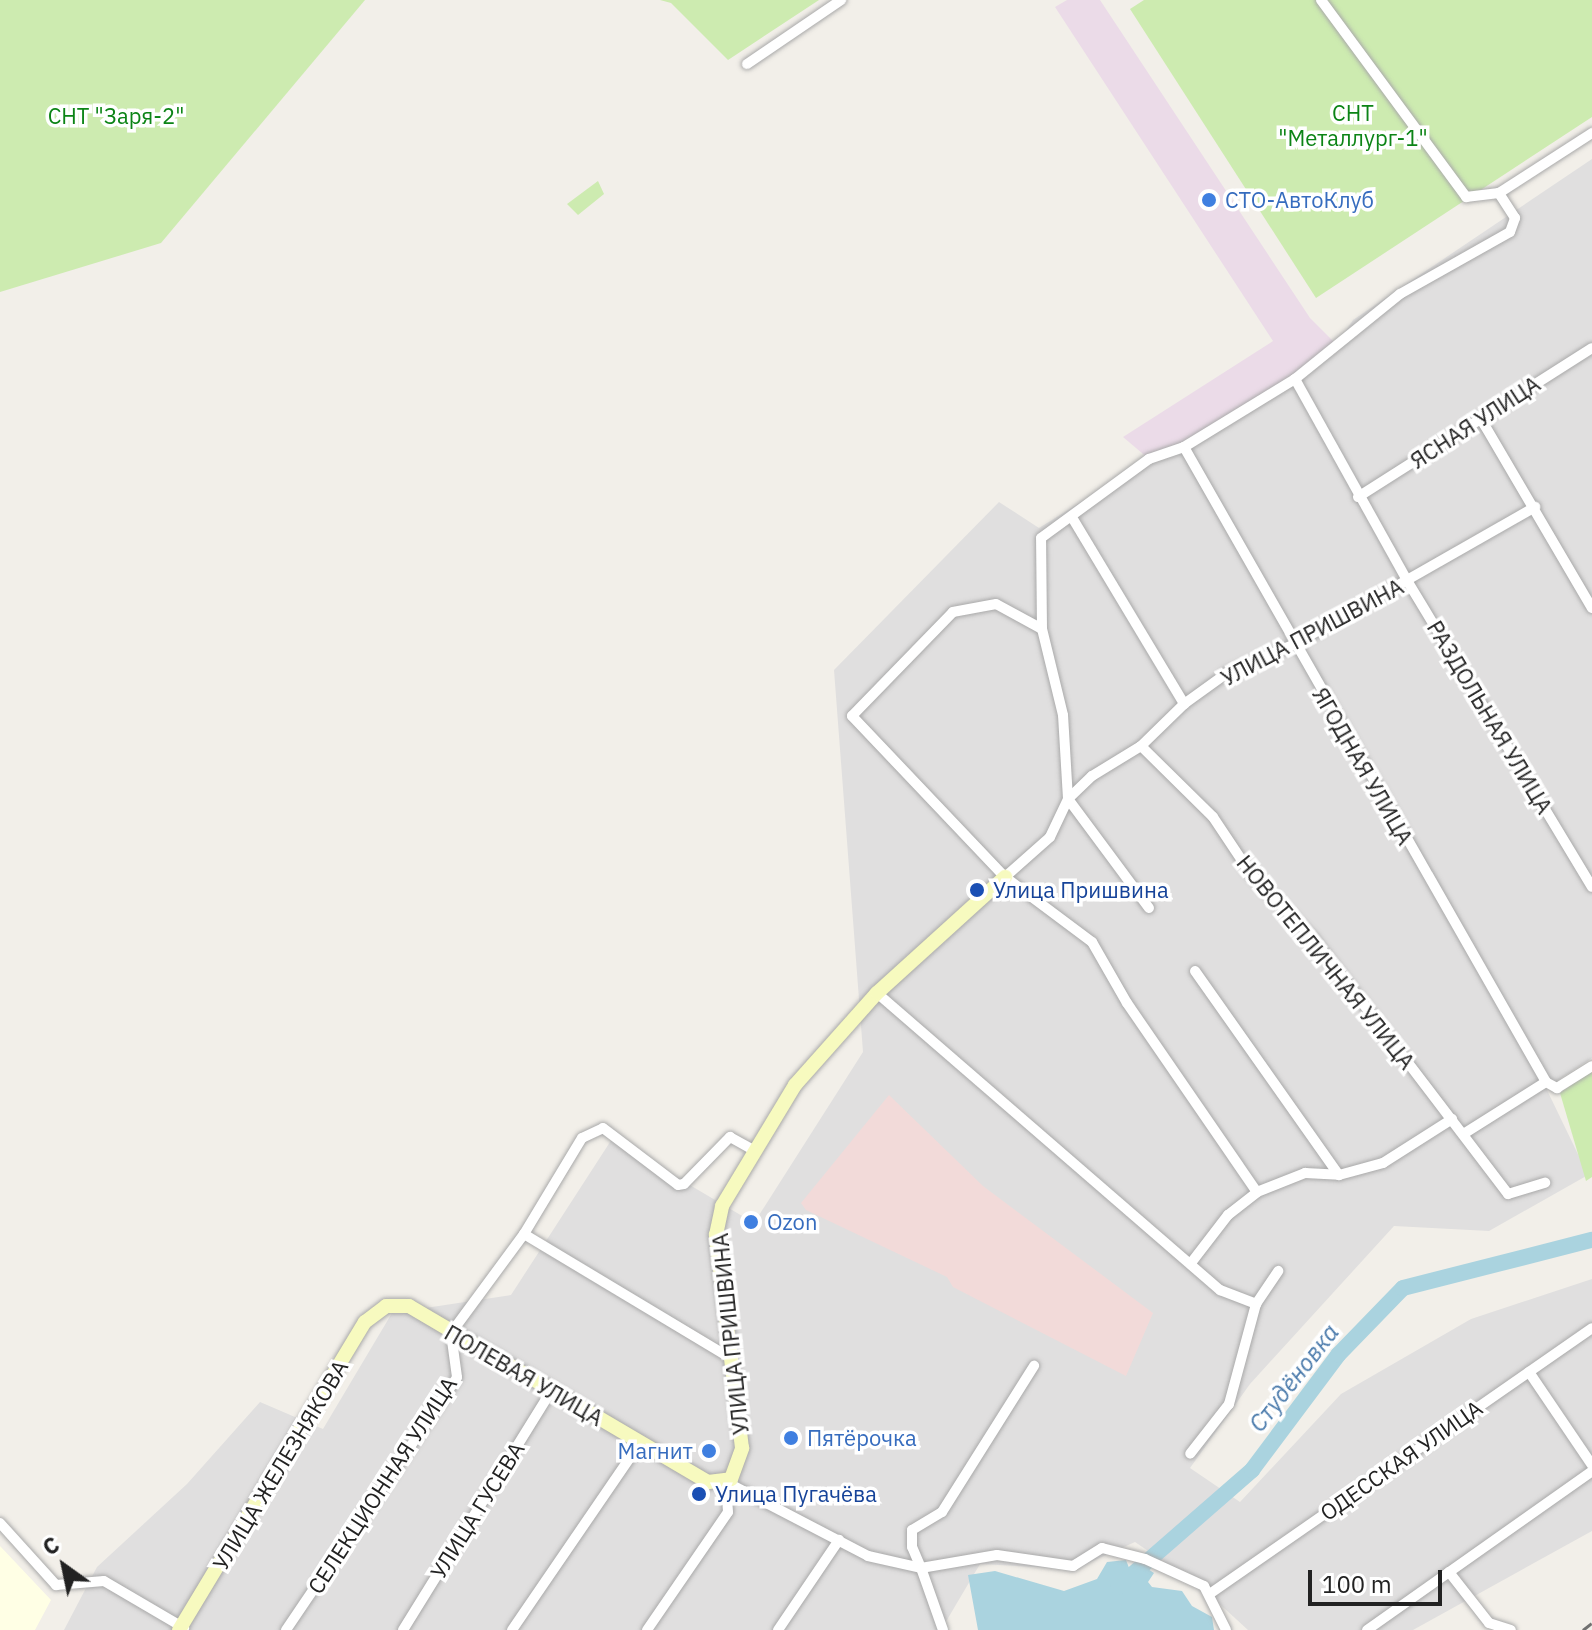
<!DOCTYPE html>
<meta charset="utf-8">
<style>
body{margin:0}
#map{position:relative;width:1592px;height:1630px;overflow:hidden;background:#f2efe9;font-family:"IBM Plex Sans",sans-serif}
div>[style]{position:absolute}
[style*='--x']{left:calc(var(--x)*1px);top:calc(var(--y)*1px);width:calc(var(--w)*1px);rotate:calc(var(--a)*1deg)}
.residential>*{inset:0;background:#e0dfdf}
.commercial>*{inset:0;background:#f2dad9}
.industrial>*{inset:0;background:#ebdbe8}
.education>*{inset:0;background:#ffffe5}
.grass>*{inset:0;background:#cdebb0}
.water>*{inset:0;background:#aad3df}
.river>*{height:16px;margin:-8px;padding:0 8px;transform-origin:8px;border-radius:8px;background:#aad3df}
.roads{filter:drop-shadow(0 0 2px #a9a9a9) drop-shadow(0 0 2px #a9a9a9)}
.street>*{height:10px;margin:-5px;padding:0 5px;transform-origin:5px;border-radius:5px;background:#fff}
.secondary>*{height:14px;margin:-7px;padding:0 7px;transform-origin:7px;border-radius:7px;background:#f7fabf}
.rail>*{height:3px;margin-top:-1.5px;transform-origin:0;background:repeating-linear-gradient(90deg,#707070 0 16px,transparent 0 32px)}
.dots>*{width:22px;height:22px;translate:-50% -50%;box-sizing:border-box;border:4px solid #fff;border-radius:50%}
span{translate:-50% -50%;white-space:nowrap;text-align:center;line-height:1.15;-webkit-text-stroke:7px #fff;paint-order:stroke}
.park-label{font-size:22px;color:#0c8416}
.shop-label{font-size:22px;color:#366cbe}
.left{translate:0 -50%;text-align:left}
.right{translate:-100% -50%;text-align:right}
.street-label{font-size:22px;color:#222}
.transit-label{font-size:22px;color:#164399}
.water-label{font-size:24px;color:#4a7aab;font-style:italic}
.north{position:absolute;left:24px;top:1526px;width:80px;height:80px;-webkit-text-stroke:6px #fff;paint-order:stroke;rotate:327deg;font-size:22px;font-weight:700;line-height:32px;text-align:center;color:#222}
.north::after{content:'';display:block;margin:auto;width:28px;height:36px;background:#222;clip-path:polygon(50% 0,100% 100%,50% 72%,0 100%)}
.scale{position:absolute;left:1308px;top:1570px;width:134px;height:36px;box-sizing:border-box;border:4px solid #222;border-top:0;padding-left:10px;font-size:24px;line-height:28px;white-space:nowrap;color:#222;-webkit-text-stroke:6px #fff;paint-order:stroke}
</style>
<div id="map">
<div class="residential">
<i style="clip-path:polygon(1592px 159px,1592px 1058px,1546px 1088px,1588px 1175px,1489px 1231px,1394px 1226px,1250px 1384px,1190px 1468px,1240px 1502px,1341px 1394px,1471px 1319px,1592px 1279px,1592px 1531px,1413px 1630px,1248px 1630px,1201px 1587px,1135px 1542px,1075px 1569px,980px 1564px,941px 1630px,64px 1630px,97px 1567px,187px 1484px,260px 1402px,323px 1429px,392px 1313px,511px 1295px,612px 1139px,754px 1223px,863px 1052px,834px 670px,999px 502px,1039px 528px,1336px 345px,1353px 320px)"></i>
</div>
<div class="commercial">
<i style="clip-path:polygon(889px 1095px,983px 1186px,1153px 1313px,1126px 1376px,953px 1287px,947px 1277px,806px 1210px,801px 1203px)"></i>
</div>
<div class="industrial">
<i style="clip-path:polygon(1067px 0,1100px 0,1310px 318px,1337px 345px,1295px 379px,1184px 447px,1149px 459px,1123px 437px,1273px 341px,1055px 7px)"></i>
</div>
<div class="education">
<i style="clip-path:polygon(0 1546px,51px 1600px,35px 1630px,0 1630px)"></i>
</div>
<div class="grass">
<i style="clip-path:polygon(0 0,365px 0,161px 243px,0 292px)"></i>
<i style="clip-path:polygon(660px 0,819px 0,728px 60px,671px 3px)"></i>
<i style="clip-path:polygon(1144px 0,1592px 0,1592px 117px,1316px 298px,1130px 9px)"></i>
<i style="clip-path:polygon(598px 181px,604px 194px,578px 215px,567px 204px)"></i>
<i style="clip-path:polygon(1592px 1070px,1592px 1177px,1586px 1181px,1560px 1093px)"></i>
</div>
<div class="water">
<i style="clip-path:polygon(1126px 1560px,1131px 1573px,1148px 1569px,1154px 1573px,1148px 1582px,1152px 1587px,1182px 1591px,1192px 1606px,1212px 1617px,1214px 1630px,978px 1630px,968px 1575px,995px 1571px,1064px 1591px,1097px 1579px,1107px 1562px)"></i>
</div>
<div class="river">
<i style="--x:1118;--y:1587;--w:178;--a:-41.1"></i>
<i style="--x:1252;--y:1470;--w:144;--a:-53.2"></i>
<i style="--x:1338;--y:1355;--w:93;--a:-45.9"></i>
<i style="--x:1403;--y:1288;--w:195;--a:-14.3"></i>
</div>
<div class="roads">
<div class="street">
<i style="--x:1321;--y:0;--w:245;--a:53.6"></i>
<i style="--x:1466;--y:197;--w:33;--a:-7"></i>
<i style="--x:1499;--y:193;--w:111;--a:-32.8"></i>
<i style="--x:747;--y:64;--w:114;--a:-34.2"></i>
<i style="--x:1295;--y:379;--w:232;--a:60.9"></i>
<i style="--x:1408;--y:582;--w:356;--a:58.9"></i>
<i style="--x:1481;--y:419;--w:219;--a:59.6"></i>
<i style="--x:1184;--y:447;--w:731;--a:60.31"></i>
<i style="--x:1358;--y:497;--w:277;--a:-32.5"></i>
<i style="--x:1073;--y:519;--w:216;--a:59"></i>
<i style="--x:1042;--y:629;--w:52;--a:-151.5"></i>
<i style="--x:996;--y:604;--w:44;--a:169.5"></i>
<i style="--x:953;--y:612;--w:145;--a:134.2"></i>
<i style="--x:852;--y:716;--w:222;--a:46.5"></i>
<i style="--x:1005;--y:877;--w:109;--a:36.8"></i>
<i style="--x:1092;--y:942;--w:70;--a:60.2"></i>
<i style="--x:1127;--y:1003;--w:229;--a:55.5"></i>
<i style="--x:1141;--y:746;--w:101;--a:44.6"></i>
<i style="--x:1213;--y:817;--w:69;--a:56.3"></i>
<i style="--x:1251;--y:874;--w:89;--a:45.9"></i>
<i style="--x:1313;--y:938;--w:322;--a:52.7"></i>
<i style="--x:1508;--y:1194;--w:39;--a:-17"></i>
<i style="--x:1005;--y:877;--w:60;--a:-41.6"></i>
<i style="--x:1050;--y:837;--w:42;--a:-64.7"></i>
<i style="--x:1068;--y:799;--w:33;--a:-44"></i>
<i style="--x:1092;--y:776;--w:57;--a:-31.5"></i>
<i style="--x:1141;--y:746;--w:60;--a:-44.3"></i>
<i style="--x:1184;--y:704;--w:53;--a:-35.8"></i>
<i style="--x:1227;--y:673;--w:72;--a:-23"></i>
<i style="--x:1293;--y:645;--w:279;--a:-29.7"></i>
<i style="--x:1149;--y:908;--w:136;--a:-126.6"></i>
<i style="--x:1068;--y:799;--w:84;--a:-93.4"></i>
<i style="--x:1063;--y:715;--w:89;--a:-103.7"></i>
<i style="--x:1042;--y:629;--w:91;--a:-90.6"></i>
<i style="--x:1041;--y:538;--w:134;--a:-36.2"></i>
<i style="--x:1149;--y:459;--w:37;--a:-19"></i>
<i style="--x:1184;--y:447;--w:130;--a:-31.5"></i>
<i style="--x:1295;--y:379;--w:135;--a:-39"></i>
<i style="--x:1400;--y:294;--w:126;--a:-29.4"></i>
<i style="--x:1510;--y:232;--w:15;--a:-70"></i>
<i style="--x:1515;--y:218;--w:30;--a:-123"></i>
<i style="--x:1195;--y:971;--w:250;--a:54.8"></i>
<i style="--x:877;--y:993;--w:454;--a:40.9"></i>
<i style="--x:1220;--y:1290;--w:39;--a:21"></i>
<i style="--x:1256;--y:1304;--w:104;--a:105.1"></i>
<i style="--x:1229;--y:1404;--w:63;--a:128"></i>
<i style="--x:1465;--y:1133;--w:96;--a:-32.2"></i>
<i style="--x:1546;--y:1082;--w:13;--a:29"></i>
<i style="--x:1557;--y:1088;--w:41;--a:-32.2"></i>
<i style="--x:524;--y:1234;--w:243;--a:31"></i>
<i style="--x:1191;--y:1263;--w:61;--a:-52.4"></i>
<i style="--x:1228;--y:1215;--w:37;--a:-38"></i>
<i style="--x:1257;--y:1192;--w:52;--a:-21.6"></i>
<i style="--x:1305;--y:1173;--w:34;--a:3"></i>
<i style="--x:1339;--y:1175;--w:46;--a:-15.3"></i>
<i style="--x:1383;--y:1163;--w:82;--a:-32.5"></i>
<i style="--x:1256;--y:1304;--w:40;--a:-56"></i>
<i style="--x:1529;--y:1372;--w:112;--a:55.9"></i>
<i style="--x:0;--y:1523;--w:84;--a:47.9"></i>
<i style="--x:56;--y:1585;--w:48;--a:-4.8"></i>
<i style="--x:104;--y:1581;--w:93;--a:30.4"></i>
<i style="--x:1449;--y:1572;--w:65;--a:51.9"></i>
<i style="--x:1489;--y:1623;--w:23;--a:18"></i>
<i style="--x:1211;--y:1593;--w:464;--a:-34.8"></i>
<i style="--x:286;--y:1630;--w:305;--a:-55.9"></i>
<i style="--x:457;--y:1377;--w:44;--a:-97.8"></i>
<i style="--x:451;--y:1333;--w:123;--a:-53.6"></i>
<i style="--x:524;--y:1234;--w:112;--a:-58.9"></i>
<i style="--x:582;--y:1138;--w:23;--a:-25"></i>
<i style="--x:603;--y:1128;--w:94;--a:37.2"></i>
<i style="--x:678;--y:1185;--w:6;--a:-9"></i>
<i style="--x:684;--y:1184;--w:66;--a:-45.6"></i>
<i style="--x:730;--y:1137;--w:26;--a:29"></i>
<i style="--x:403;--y:1630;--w:281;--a:-58.2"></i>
<i style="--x:512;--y:1630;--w:227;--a:-55.6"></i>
<i style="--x:647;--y:1630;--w:143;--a:-55.5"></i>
<i style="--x:728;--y:1512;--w:30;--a:-94"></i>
<i style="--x:726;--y:1482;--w:160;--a:27.5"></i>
<i style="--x:868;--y:1556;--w:54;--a:12.8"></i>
<i style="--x:921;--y:1568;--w:23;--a:-113"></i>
<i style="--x:912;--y:1547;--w:17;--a:-90"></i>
<i style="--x:912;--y:1530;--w:35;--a:-31"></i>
<i style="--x:942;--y:1512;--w:173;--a:-57.8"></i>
<i style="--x:778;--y:1630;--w:109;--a:-55.9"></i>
<i style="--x:943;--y:1630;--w:66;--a:-109.5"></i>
<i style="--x:921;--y:1568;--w:77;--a:-9.7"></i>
<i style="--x:997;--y:1555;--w:77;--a:8.2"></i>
<i style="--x:1073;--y:1566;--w:34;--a:-32"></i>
<i style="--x:1102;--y:1548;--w:44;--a:14.3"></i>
<i style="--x:1145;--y:1559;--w:65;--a:24.6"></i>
<i style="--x:1204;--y:1586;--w:49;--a:63.4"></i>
<i style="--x:1367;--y:1630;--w:276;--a:-35.2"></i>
</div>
<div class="secondary">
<i style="--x:179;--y:1630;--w:360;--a:-58.9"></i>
<i style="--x:365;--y:1322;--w:26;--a:-37"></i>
<i style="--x:386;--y:1306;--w:23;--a:0"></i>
<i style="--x:409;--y:1306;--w:347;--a:30.5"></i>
<i style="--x:708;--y:1482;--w:23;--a:-7"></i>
<i style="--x:731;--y:1479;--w:33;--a:-70"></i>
<i style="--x:742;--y:1448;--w:215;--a:-97"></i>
<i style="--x:716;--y:1235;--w:30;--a:-78"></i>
<i style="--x:722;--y:1206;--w:141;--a:-58.9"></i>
<i style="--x:795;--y:1085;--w:123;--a:-48.3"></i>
<i style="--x:877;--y:993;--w:173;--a:-42.2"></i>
</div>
</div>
<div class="rail">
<i style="--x:1583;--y:1630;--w:11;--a:-38"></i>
</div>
<div class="dots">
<i style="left:1209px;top:200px;background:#3f7fe0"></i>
<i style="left:977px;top:890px;background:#1a4fb4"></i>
<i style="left:751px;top:1222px;background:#3f7fe0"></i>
<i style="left:791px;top:1438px;background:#3f7fe0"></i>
<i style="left:709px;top:1451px;background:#3f7fe0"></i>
<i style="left:699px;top:1494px;background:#1a4fb4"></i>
</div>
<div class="park-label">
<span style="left:1353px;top:125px">СНТ<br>"Металлург-1"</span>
<span style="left:116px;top:116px">СНТ "Заря-2"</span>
</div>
<div class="shop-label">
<span class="left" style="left:1225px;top:200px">СТО-АвтоКлуб</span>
<span class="left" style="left:767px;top:1222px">Ozon</span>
<span class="left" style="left:807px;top:1438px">Пятёрочка</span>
<span class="right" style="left:693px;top:1451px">Магнит</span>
</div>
<div class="street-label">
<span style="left:1475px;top:422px;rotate:-33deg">ЯСНАЯ УЛИЦА</span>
<span style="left:1312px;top:632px;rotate:-28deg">УЛИЦА ПРИШВИНА</span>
<span style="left:1490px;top:717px;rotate:59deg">РАЗДОЛЬНАЯ УЛИЦА</span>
<span style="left:1363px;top:766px;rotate:60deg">ЯГОДНАЯ УЛИЦА</span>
<span style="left:1326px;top:962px;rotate:51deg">НОВОТЕПЛИЧНАЯ УЛИЦА</span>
<span style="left:730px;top:1334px;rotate:-96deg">УЛИЦА ПРИШВИНА</span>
<span style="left:524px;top:1375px;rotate:30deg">ПОЛЕВАЯ УЛИЦА</span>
<span style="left:1401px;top:1460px;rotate:-35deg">ОДЕССКАЯ УЛИЦА</span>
<span style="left:280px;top:1465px;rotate:-59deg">УЛИЦА ЖЕЛЕЗНЯКОВА</span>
<span style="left:382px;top:1485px;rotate:-57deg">СЕЛЕКЦИОННАЯ УЛИЦА</span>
<span style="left:477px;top:1510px;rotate:-58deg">УЛИЦА ГУСЕВА</span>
</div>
<div class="transit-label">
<span class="left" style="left:993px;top:890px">Улица Пришвина</span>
<span class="left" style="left:715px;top:1494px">Улица Пугачёва</span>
</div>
<div class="water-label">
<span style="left:1294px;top:1378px;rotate:-52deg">Студёновка</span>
</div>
<div class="north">С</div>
<div class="scale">100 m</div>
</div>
